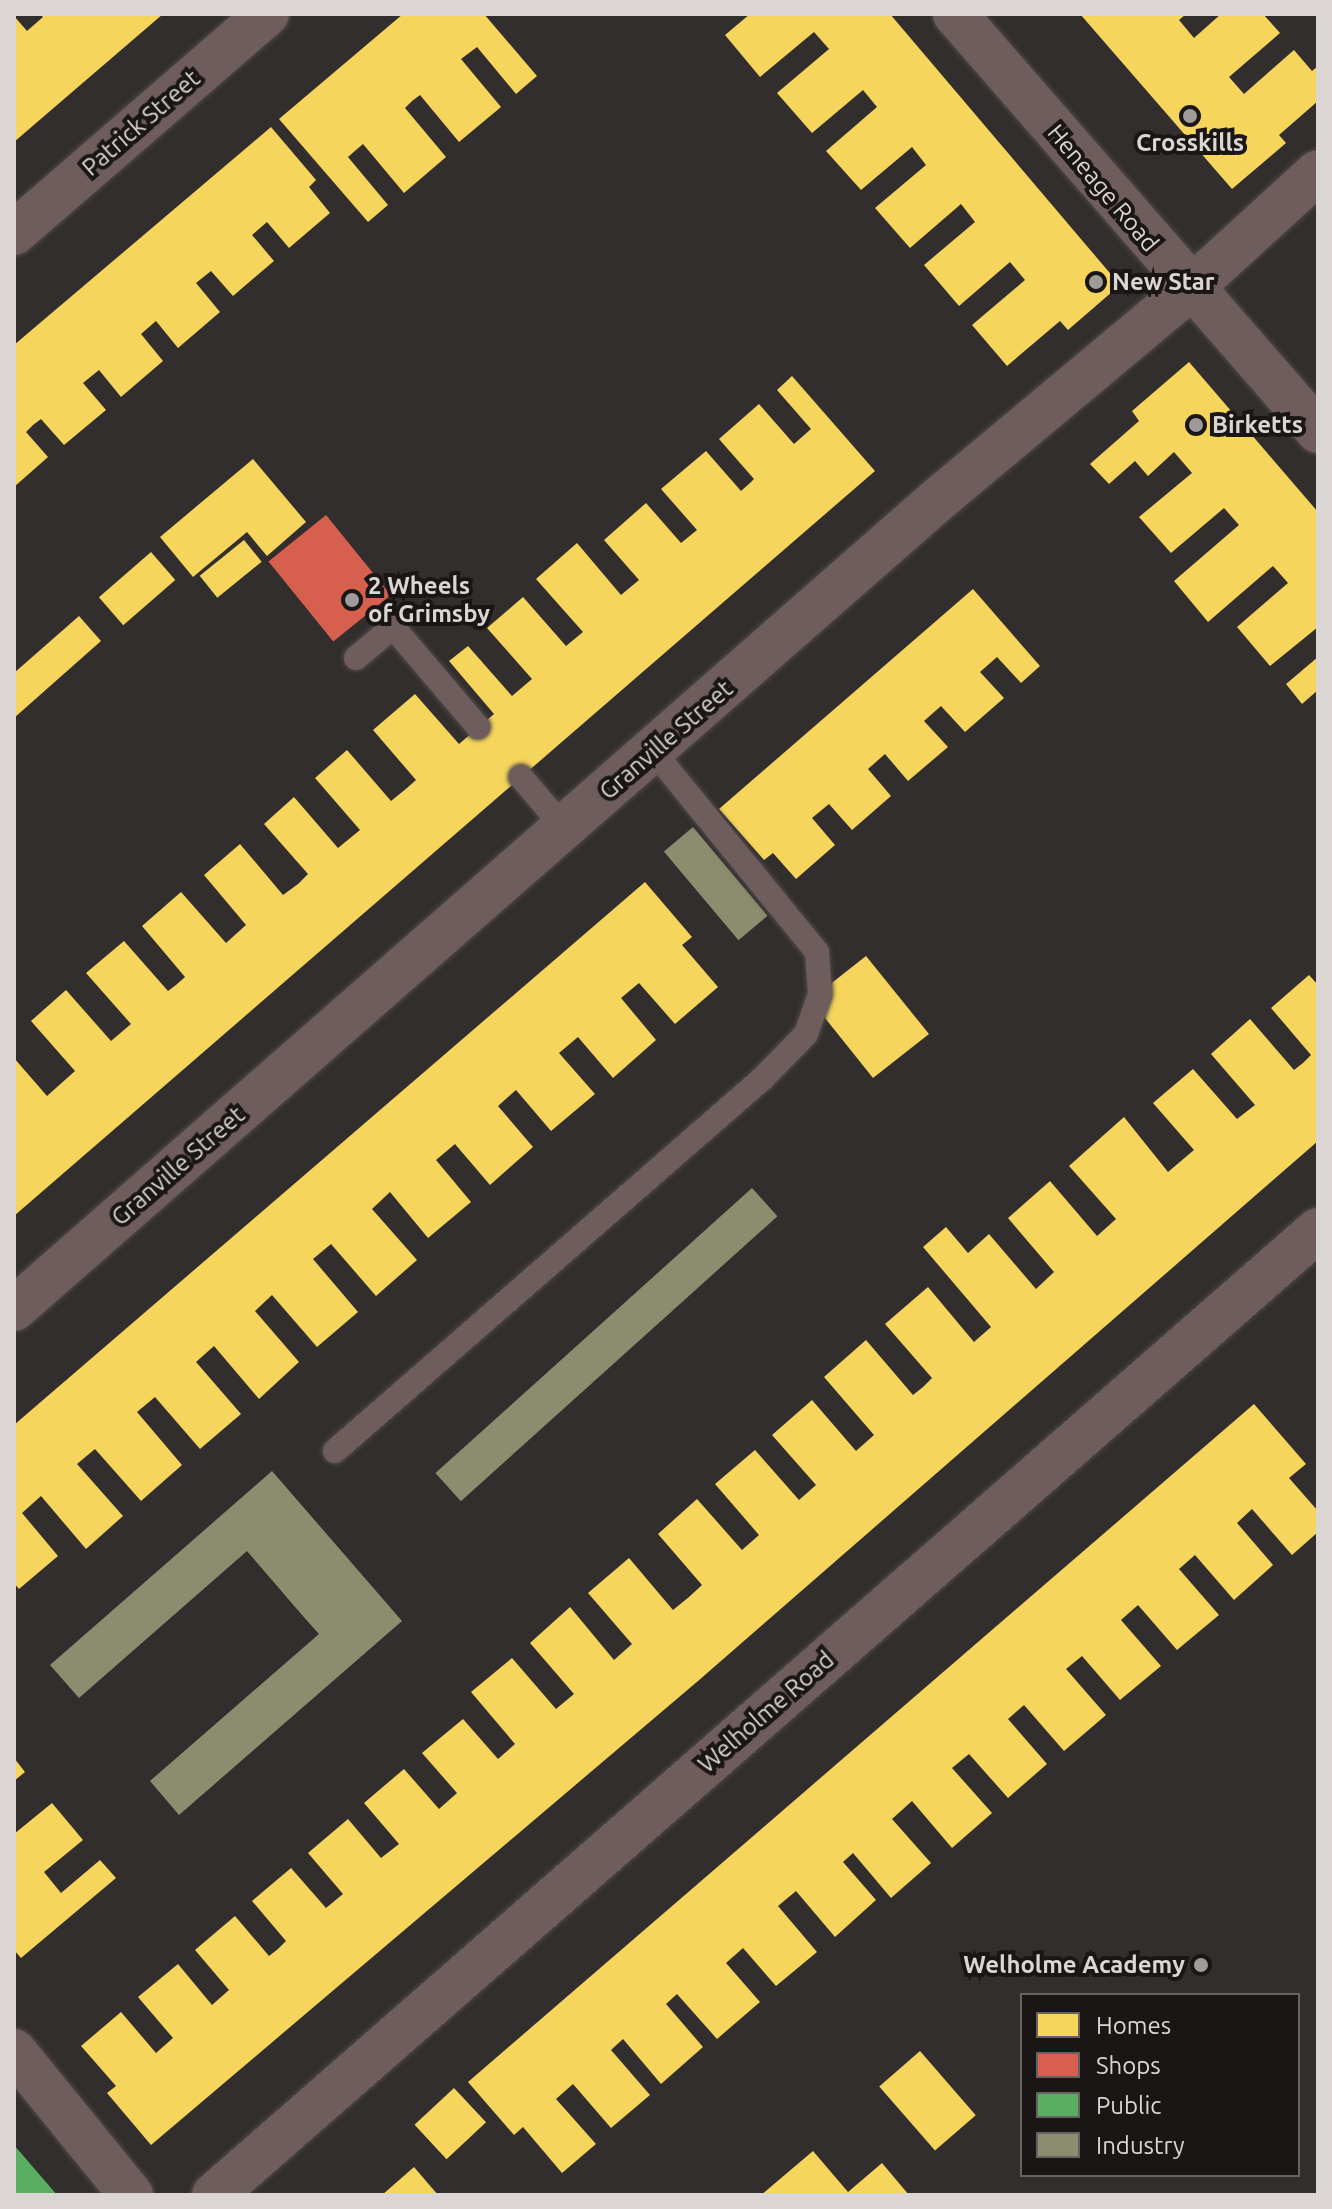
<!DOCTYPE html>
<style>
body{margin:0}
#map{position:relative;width:1332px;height:2209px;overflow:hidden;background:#332e2e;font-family:Ubuntu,sans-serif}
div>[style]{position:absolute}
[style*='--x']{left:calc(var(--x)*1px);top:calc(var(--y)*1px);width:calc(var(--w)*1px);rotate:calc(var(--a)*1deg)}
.homes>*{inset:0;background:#f6d55c;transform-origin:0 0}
.shops>*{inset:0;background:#d6604d;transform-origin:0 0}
.public>*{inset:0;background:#5aae61}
.industry>*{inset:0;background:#8c8c6e;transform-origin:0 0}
.roads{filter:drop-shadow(0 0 2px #4d4a49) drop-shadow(0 0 2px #4d4a49)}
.lane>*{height:24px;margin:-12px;padding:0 12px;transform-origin:12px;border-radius:12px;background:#6f5d5d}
.street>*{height:44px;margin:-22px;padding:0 22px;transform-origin:22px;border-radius:22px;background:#6f5d5d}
.dots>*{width:22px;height:22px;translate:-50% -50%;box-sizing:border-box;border:4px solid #1a1615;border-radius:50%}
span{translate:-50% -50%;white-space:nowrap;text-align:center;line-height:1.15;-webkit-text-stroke:8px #1a1615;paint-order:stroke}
.street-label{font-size:24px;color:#dbd5d4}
.poi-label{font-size:24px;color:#dbd5d4;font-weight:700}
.left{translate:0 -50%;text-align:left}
.right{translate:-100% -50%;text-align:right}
.frame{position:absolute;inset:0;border:16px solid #dbd5d4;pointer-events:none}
.legend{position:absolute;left:1020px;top:1993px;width:280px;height:184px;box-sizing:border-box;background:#1a1615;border:2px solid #676261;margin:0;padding:10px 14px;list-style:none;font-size:24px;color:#dbd5d4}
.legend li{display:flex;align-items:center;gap:16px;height:40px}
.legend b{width:40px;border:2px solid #676261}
</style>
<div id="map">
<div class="homes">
<i style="clip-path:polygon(40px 14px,163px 14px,14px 142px,14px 16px,27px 31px,43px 17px)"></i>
<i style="clip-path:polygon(403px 14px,484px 14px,537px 76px,516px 94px,477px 47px,461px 59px,501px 107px,459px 142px,420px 95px,412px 101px,405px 108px,446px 157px,404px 193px,363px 144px,356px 150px,348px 157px,388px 205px,368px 222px,279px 119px)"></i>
<i style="clip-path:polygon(750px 14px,890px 14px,1120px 285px,1068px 330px,1060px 321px,1007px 366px,972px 325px,1025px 280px,1010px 262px,959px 306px,924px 265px,975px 222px,961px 204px,910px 248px,875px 208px,926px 165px,912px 147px,861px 190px,826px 151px,877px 107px,863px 90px,812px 133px,777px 93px,829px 49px,814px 32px,760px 77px,725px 35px)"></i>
<i style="clip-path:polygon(1080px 14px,1186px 14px,1179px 20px,1194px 38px,1221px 14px,1263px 14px,1280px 33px,1229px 77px,1244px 94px,1294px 50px,1312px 71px,1318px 66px,1318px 101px,1279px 135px,1286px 143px,1232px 189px)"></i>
<i style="clip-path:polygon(271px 127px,316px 180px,309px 187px,330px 213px,289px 248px,267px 222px,252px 235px,274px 261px,233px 296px,211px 271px,196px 283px,220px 312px,178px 348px,156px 321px,141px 334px,163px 361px,121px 397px,99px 370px,83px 383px,106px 410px,64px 445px,41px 419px,33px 425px,26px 432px,48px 457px,14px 487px,14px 345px)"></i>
<i style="clip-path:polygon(1189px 362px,1318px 512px,1318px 627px,1270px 666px,1237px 627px,1288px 583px,1273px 566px,1208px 622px,1174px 581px,1239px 525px,1224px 508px,1171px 553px,1139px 517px,1192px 473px,1174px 452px,1148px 476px,1135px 461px,1109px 484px,1090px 464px,1139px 421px,1132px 411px)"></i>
<i style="clip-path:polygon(792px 376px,875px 471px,14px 1216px,14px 1058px,47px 1096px,75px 1071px,31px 1021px,66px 990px,111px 1041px,131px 1024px,86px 973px,124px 941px,168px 991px,176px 985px,185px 977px,142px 926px,181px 892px,226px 943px,246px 925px,204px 875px,240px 844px,283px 895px,298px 884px,308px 874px,264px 824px,294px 797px,338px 848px,360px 830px,315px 778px,347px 750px,391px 801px,407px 788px,416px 780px,373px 730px,415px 694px,459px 744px,494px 714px,449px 661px,468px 646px,512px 696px,532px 679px,487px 628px,523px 597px,566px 646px,583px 632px,536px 579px,577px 543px,621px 595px,639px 580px,604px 540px,646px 503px,681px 543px,697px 530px,661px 489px,706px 451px,741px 491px,750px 483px,754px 479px,719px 439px,759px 404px,794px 444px,811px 429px,777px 390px)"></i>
<i style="clip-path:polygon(253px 459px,306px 522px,267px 556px,247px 532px,193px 577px,160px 537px)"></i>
<i style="left:244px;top:540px;width:28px;height:57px;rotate:51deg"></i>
<i style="left:151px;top:552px;width:37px;height:69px;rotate:49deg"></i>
<i style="clip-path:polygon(973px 589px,1040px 666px,1021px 683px,997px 657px,980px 672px,1004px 698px,965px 732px,941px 706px,924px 721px,948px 747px,908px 781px,885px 754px,868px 769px,891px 796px,852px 830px,829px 804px,812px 818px,835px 845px,796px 879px,773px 853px,764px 860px,719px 809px)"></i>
<i style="clip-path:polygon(79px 616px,101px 641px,14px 718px,14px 673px)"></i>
<i style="clip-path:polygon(1318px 657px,1318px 690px,1302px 704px,1286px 684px)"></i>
<i style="clip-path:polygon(645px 882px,692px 937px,682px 945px,718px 987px,675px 1024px,639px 983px,621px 998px,656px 1040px,613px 1078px,578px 1037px,559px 1053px,595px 1094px,551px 1131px,516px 1090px,498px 1106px,533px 1147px,490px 1185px,455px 1144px,436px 1160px,471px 1202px,428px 1238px,390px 1192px,372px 1209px,417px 1260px,376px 1296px,331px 1244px,313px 1259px,358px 1312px,317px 1347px,272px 1295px,255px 1311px,299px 1362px,259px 1399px,214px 1346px,196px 1362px,241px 1414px,200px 1449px,155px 1397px,137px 1412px,182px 1465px,141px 1501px,95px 1449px,77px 1464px,123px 1516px,86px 1549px,41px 1496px,22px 1513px,58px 1556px,19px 1589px,14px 1583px,14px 1425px)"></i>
<i style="clip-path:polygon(866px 956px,929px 1034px,873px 1078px,821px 1013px,819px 993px)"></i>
<i style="clip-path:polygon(1309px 975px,1318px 985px,1318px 1141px,698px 1681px,151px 2145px,107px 2093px,116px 2086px,81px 2046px,121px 2012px,156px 2053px,173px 2038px,138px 1997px,178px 1964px,212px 2005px,229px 1990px,195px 1950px,235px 1916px,269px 1956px,278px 1949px,286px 1941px,252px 1901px,291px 1868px,326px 1908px,343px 1894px,308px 1853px,348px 1819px,381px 1858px,399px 1844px,364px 1803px,404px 1769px,439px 1809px,457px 1793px,422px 1753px,463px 1719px,498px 1759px,515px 1744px,471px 1692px,512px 1658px,556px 1709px,574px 1694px,530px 1643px,570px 1607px,614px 1660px,632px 1644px,588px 1593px,629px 1558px,673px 1610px,689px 1597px,702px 1585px,658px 1534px,697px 1499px,742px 1550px,759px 1535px,715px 1484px,755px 1450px,799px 1500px,816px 1485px,772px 1435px,812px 1400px,856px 1451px,874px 1435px,824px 1377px,866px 1340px,913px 1395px,923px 1387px,932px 1378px,885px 1324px,928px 1287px,974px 1342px,991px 1327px,923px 1247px,946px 1227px,968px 1253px,989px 1234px,1036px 1289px,1054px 1272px,1008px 1218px,1050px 1181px,1097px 1236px,1106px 1228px,1116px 1219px,1069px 1166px,1124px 1117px,1168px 1172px,1194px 1150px,1153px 1103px,1193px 1069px,1237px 1119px,1255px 1105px,1211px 1054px,1250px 1019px,1294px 1070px,1303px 1063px,1311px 1055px,1271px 1008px)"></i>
<i style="clip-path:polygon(1254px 1404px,1306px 1464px,1289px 1478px,1318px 1511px,1318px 1532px,1292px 1555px,1252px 1509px,1237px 1523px,1273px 1565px,1234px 1600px,1195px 1555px,1179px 1569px,1219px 1615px,1177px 1650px,1138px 1605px,1121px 1620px,1161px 1666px,1120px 1700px,1082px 1656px,1066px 1669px,1106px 1715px,1064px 1751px,1024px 1705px,1008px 1719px,1047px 1764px,1008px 1798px,969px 1754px,952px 1768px,992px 1813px,952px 1848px,912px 1801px,892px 1819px,931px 1863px,891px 1898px,853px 1853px,843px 1862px,876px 1900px,835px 1937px,796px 1891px,778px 1906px,817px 1952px,776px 1986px,743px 1948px,726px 1963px,760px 2002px,717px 2039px,677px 1994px,666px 2004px,703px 2047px,661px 2084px,623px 2039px,611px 2050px,650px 2095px,611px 2128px,573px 2084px,556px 2099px,596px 2144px,562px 2173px,523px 2127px,514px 2135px,468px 2082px)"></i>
<i style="clip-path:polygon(14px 1758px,25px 1772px,14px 1781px)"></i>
<i style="clip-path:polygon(52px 1803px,83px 1840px,44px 1872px,61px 1893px,100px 1860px,116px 1878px,21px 1958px,14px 1950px,14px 1834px)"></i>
<i style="left:920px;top:2051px;width:85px;height:54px;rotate:49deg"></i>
<i style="left:454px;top:2088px;width:47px;height:54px;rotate:47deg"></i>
<i style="clip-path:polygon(813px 2151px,848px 2192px,882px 2163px,909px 2195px,761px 2195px)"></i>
<i style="clip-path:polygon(414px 2167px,438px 2195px,382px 2195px)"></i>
</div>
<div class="shops">
<i style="left:326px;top:515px;width:103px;height:74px;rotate:51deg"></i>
</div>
<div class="public">
<i style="clip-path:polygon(14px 2145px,57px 2195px,14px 2195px)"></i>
</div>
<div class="industry">
<i style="left:693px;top:827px;width:116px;height:38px;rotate:50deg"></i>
<i style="left:752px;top:1188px;width:38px;height:426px;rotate:48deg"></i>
<i style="clip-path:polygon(272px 1471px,402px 1621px,179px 1815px,150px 1781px,319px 1634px,302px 1615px,247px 1551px,79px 1698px,50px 1665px)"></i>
</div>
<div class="roads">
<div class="lane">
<i style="--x:356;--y:658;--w:48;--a:-40"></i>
<i style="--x:393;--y:627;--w:131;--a:49.6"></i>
<i style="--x:521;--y:777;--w:68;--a:49.8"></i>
<i style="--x:335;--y:1451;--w:566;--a:-41.06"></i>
<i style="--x:762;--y:1079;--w:63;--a:-45.6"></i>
<i style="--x:806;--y:1034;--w:42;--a:-70.7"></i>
<i style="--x:820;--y:994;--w:42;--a:-94.1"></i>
<i style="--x:817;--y:952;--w:259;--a:-129.2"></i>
</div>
<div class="street">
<i style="--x:955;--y:14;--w:553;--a:48.96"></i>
<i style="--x:14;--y:233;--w:335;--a:-40.9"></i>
<i style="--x:14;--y:1309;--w:1232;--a:-41.22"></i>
<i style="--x:941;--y:497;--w:324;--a:-39.9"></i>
<i style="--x:1190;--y:289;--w:173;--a:-42.4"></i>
<i style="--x:14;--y:2051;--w:186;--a:50.9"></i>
<i style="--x:214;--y:2195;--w:1466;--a:-41.16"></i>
</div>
</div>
<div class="dots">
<i style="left:1190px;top:116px;background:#a09b9a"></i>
<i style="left:1096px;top:282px;background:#a09b9a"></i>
<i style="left:1196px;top:425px;background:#a09b9a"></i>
<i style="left:352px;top:600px;background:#a09b9a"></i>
<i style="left:1201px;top:1965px;background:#a09b9a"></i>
</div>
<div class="street-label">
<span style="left:141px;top:123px;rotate:-41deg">Patrick Street</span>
<span style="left:1103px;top:188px;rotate:50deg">Heneage Road</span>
<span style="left:666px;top:740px;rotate:-41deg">Granville Street</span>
<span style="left:178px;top:1166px;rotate:-41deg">Granville Street</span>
<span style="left:766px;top:1712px;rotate:-41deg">Welholme Road</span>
</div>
<div class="poi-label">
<span style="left:1190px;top:143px">Crosskills</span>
<span class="left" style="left:1112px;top:282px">New Star</span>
<span class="left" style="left:1212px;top:425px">Birketts</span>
<span class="left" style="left:368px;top:600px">2 Wheels<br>of Grimsby</span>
<span class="right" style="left:1185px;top:1965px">Welholme Academy</span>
</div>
<div class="frame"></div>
<ul class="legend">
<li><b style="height:22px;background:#f6d55c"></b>Homes</li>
<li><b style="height:22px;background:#d6604d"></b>Shops</li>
<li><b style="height:22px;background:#5aae61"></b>Public</li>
<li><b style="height:22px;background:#8c8c6e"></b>Industry</li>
</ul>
</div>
